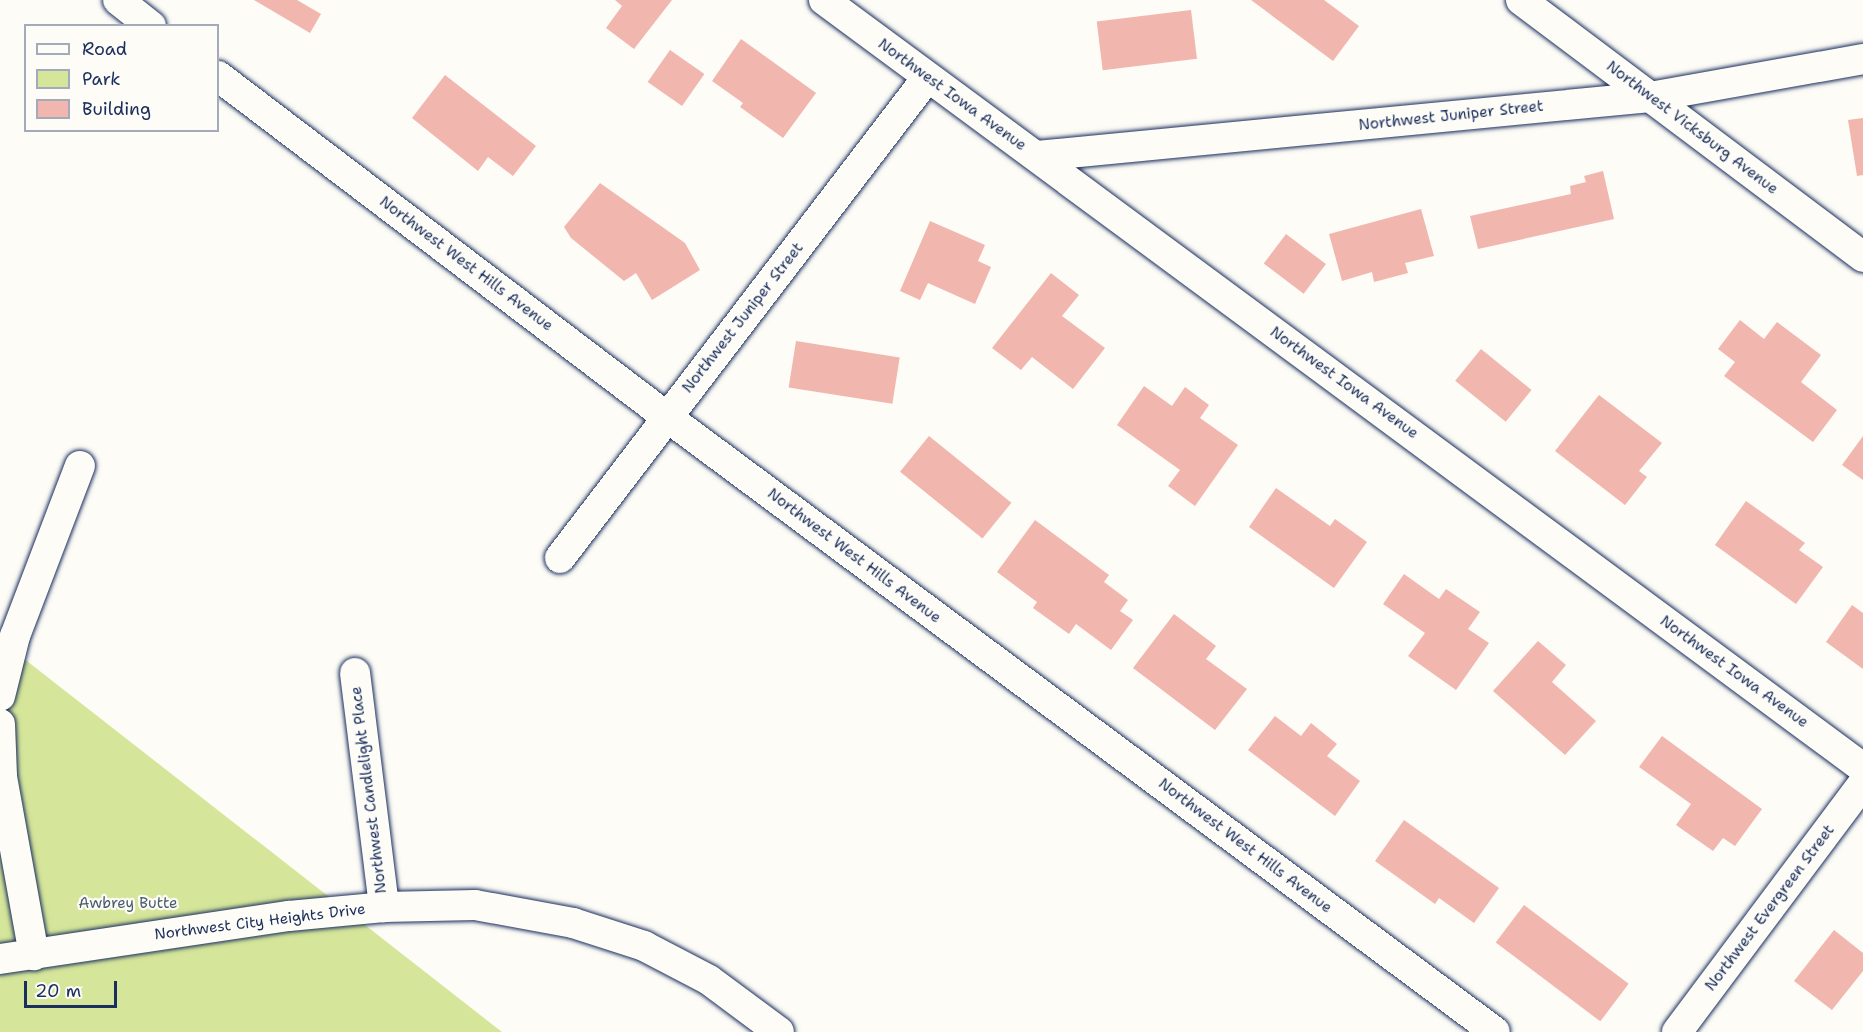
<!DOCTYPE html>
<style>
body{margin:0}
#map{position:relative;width:1863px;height:1032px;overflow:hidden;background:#fdfcf7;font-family:"Shantell Sans",sans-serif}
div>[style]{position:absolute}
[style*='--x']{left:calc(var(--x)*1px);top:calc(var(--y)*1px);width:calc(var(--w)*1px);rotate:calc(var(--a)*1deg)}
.green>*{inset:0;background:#d5e69a}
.building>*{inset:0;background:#f1b6ae;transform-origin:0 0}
.roads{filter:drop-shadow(0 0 2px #1b2f5e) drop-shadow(0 0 2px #1b2f5e)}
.minor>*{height:30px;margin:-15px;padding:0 15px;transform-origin:15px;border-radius:15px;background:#fdfcf7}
span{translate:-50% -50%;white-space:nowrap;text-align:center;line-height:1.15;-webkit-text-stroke:4.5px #fdfcf7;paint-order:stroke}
.street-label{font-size:15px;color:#1b2f5e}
.park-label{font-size:15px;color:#4a5d6d}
.legend{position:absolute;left:24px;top:24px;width:195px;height:108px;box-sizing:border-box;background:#fdfcf7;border:2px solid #a3aaba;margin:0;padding:8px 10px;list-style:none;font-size:18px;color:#1b2f5e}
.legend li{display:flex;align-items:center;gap:12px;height:30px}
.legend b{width:30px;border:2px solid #a3aaba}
.scale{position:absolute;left:24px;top:981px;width:93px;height:27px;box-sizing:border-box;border:3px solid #1b2f5e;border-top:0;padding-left:8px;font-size:18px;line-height:21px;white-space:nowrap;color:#1b2f5e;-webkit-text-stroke:4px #fdfcf7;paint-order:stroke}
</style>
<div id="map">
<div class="green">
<i style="clip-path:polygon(0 640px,502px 1032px,0 1032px)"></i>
</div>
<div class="building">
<i style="clip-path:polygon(254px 0,297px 0,321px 14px,310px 33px)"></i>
<i style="clip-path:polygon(615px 0,672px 0,634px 49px,606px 28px,622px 6px)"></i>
<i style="clip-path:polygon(1251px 0,1324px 0,1359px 26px,1333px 61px)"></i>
<i style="left:1191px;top:10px;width:49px;height:95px;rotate:83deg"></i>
<i style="clip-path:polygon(741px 39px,816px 93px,783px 138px,740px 107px,743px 103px,712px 81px)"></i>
<i style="left:670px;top:50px;width:42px;height:39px;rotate:35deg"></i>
<i style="clip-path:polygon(445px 75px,536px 146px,513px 176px,488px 157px,478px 171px,412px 118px)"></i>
<i style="clip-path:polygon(1863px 118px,1863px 175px,1857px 176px,1848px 120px)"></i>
<i style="clip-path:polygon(1603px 171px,1614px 219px,1478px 249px,1470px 216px,1571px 194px,1570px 186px,1586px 182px,1584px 176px)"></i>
<i style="clip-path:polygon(600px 183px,685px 243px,700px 270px,652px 300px,636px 273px,624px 281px,571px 238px,564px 227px)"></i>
<i style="clip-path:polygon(1421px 209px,1434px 256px,1405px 263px,1408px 273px,1374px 282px,1372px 272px,1342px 281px,1329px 234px)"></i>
<i style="clip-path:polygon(930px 221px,985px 245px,978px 261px,991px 267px,975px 304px,928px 283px,920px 300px,900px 291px)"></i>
<i style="left:1286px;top:234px;width:50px;height:37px;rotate:37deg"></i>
<i style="clip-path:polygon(1051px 273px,1079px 295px,1062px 316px,1105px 348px,1073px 389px,1032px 357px,1021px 370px,992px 348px)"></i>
<i style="clip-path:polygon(1740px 320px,1764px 339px,1777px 322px,1821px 355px,1801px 382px,1837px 410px,1813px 442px,1724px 376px,1735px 362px,1718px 349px)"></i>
<i style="left:796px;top:341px;width:105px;height:47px;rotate:9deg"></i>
<i style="left:1481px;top:349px;width:65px;height:41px;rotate:39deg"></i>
<i style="clip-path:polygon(1144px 386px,1172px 406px,1185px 387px,1209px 405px,1200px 418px,1238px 445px,1195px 506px,1168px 486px,1180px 470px,1117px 425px)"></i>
<i style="clip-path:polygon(1599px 395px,1662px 443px,1639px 471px,1647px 477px,1625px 505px,1555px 451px)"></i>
<i style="left:929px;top:436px;width:106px;height:46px;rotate:39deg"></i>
<i style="clip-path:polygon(1863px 436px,1863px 480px,1842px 465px)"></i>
<i style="clip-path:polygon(1276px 488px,1330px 526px,1335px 519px,1367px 542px,1334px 588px,1249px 527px)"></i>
<i style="clip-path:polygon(1746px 501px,1805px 543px,1799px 550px,1823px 567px,1796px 604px,1715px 545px)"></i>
<i style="clip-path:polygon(1035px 520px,1109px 575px,1104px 582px,1128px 600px,1120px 611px,1133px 620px,1111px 650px,1076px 624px,1069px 634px,1033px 608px,1037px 602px,997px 572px)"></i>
<i style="clip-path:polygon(1404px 574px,1439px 599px,1446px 589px,1480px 612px,1468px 629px,1489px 643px,1456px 690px,1408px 656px,1425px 633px,1383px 604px)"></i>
<i style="clip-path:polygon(1852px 605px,1863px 613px,1863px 669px,1826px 642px)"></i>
<i style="clip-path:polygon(1174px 614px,1216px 646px,1206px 659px,1247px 689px,1215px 730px,1133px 668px)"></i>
<i style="clip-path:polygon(1538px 641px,1566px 665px,1552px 682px,1596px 721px,1565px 755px,1493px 691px)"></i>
<i style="clip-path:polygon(1275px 716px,1301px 736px,1311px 723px,1337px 744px,1327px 756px,1360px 781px,1335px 816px,1248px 750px)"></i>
<i style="clip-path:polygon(1662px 736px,1762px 809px,1735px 846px,1723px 838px,1713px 851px,1676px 825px,1691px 804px,1639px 767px)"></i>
<i style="clip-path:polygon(1404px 820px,1499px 888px,1474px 923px,1439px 898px,1435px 904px,1375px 861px)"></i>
<i style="left:1524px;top:905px;width:131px;height:47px;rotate:37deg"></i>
<i style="clip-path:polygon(1834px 930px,1863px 953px,1863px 971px,1832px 1010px,1794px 981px)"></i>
</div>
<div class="roads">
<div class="minor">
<i style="--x:118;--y:0;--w:42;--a:38.2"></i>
<i style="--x:824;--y:0;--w:1292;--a:36.47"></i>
<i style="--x:1521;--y:0;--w:428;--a:36.9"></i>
<i style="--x:218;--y:76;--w:564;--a:37.22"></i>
<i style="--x:667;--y:417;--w:1031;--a:36.6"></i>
<i style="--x:1037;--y:156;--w:616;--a:-5.5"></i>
<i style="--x:1650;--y:97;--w:216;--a:-10.1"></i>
<i style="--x:560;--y:558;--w:604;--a:-52.6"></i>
<i style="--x:355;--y:673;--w:236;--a:82.9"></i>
<i style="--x:0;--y:696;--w:62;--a:-76"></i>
<i style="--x:15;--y:636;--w:182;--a:-69.1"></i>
<i style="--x:0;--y:724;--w:53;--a:87.8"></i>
<i style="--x:2;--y:777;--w:181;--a:79.8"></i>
<i style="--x:0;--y:959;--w:292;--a:-8.5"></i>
<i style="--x:289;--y:916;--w:95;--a:-5.4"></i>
<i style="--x:384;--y:907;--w:91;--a:-1.3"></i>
<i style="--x:475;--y:905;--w:100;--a:10.4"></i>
<i style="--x:573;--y:923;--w:75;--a:17.9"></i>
<i style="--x:644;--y:946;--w:73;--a:27.6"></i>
<i style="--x:709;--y:980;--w:87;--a:36.6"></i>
<i style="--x:1677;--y:1032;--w:311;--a:-53.2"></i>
</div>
</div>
<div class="street-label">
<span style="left:952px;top:95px;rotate:36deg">Northwest Iowa Avenue</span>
<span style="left:1451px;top:116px;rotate:-6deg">Northwest Juniper Street</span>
<span style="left:1692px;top:128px;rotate:37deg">Northwest Vicksburg Avenue</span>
<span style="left:466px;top:264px;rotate:37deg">Northwest West Hills Avenue</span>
<span style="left:743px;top:318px;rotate:-52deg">Northwest Juniper Street</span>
<span style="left:1344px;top:383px;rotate:36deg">Northwest Iowa Avenue</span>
<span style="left:854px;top:556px;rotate:37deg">Northwest West Hills Avenue</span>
<span style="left:1734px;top:672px;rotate:36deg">Northwest Iowa Avenue</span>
<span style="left:369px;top:790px;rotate:-97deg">Northwest Candlelight Place</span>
<span style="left:1245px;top:846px;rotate:37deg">Northwest West Hills Avenue</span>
<span style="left:1770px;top:908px;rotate:-53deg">Northwest Evergreen Street</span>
<span style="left:260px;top:922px;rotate:-7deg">Northwest City Heights Drive</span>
</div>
<div class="park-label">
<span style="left:128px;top:904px">Awbrey Butte</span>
</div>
<ul class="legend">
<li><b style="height:8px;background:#fdfcf7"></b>Road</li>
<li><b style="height:16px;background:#d5e69a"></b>Park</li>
<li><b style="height:16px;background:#f1b6ae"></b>Building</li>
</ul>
<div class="scale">20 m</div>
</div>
